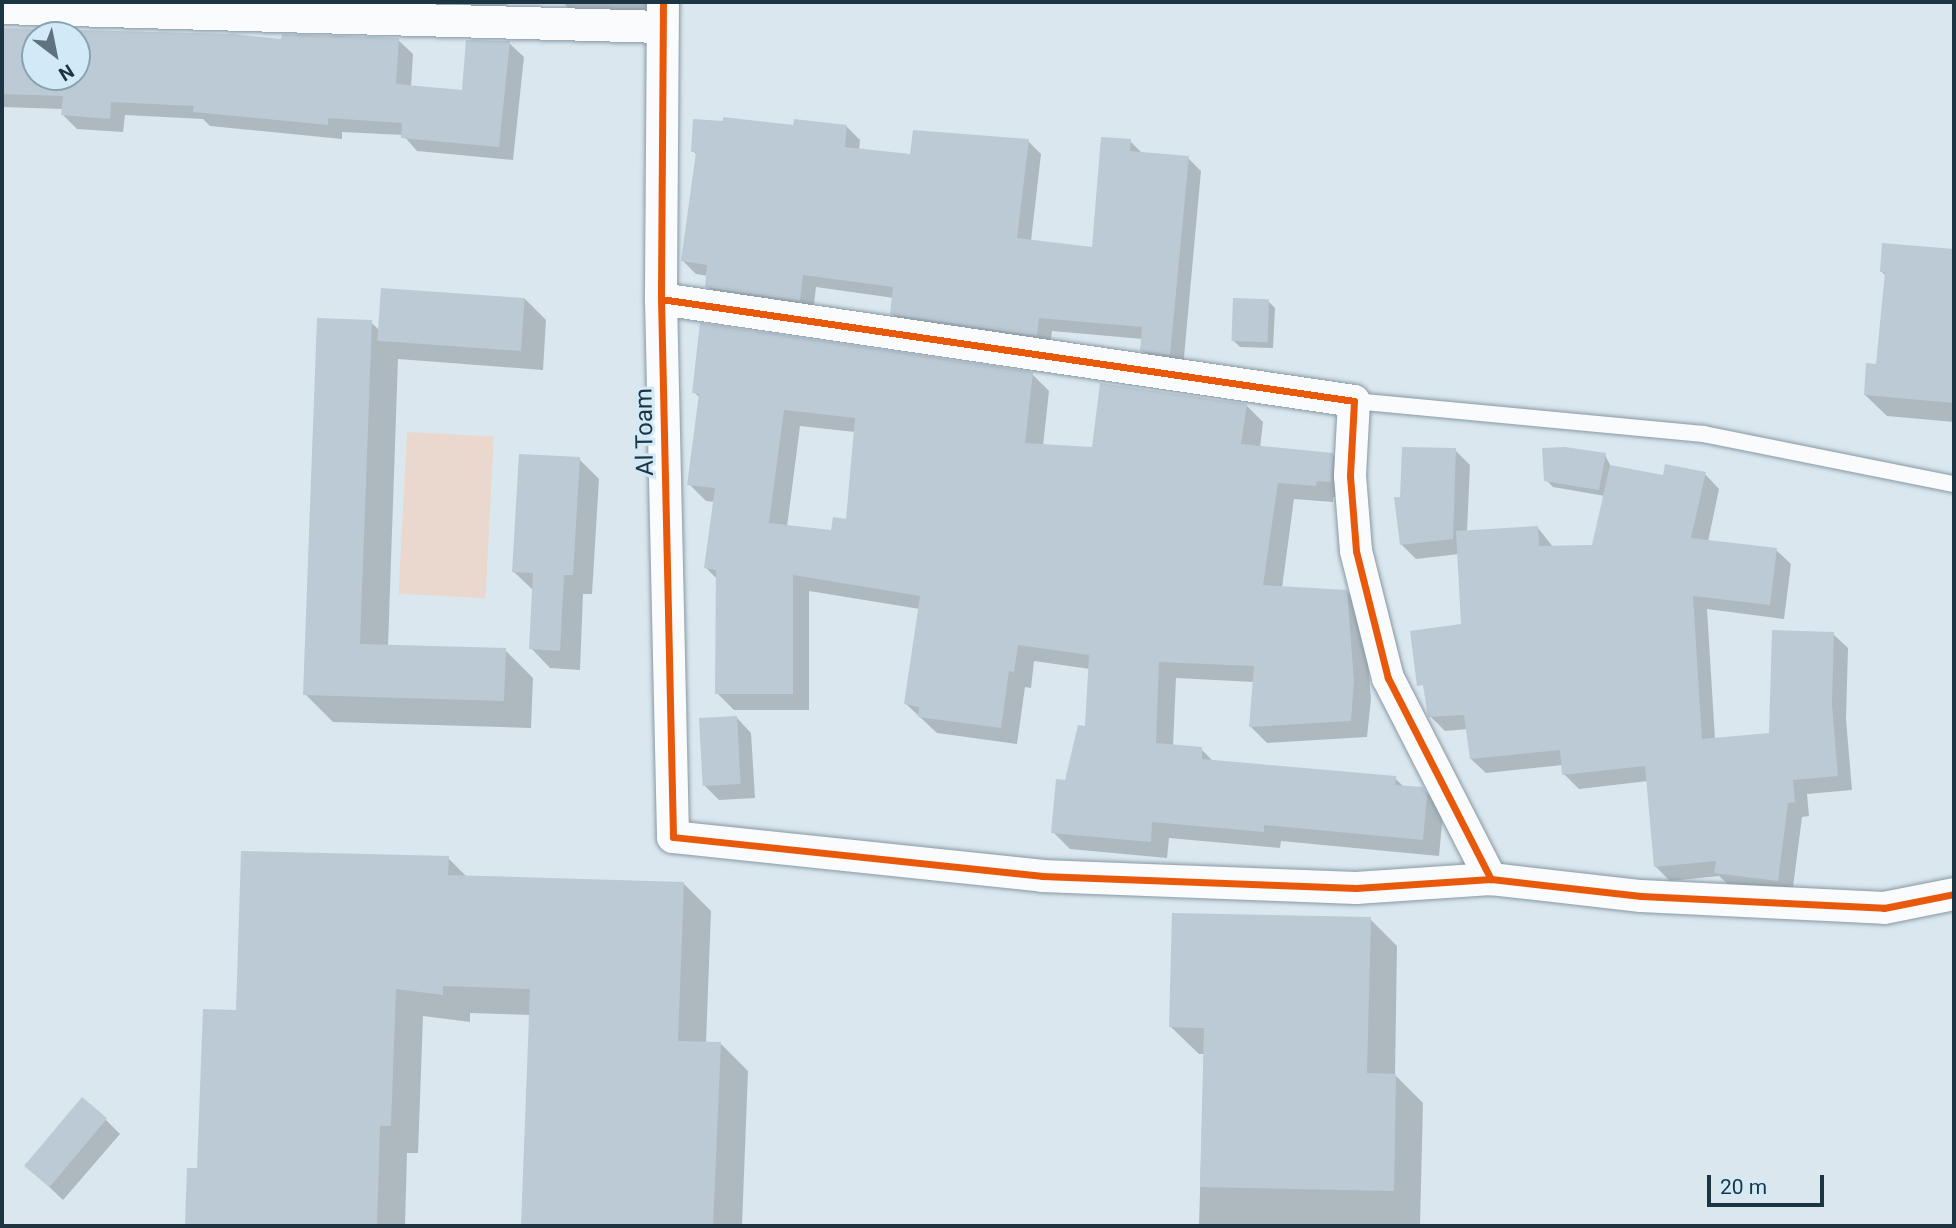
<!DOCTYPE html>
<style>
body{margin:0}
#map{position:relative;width:1956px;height:1228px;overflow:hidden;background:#dae7ef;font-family:Roboto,sans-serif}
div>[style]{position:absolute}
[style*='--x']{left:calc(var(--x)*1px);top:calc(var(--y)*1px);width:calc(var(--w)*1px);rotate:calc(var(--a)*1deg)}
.green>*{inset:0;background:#ead8ce;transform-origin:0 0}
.shadow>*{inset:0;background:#0003}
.building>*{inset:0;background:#bccad6;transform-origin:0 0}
.roads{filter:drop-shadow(0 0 2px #8899a3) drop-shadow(0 0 2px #8899a3)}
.lane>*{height:16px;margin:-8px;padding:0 8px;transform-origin:8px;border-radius:8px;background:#f9fbfd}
.street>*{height:32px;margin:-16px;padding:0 16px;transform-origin:16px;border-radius:16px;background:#f9fbfd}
.cycleway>*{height:7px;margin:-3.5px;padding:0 3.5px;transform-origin:3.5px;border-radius:3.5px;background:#e8590c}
span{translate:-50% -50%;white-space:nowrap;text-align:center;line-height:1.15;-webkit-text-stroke:6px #d2eaf7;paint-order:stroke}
.street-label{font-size:24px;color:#1c3542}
.frame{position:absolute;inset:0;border:4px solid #1c3542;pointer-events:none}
.north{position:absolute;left:21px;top:21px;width:70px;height:70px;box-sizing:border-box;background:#d2eaf7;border:2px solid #89a2af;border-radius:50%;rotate:148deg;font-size:19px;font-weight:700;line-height:28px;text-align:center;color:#1c3542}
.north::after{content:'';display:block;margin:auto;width:24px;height:32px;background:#5e737f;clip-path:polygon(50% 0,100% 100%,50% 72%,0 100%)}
.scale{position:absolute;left:1707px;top:1175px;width:117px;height:32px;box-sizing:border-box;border:4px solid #1c3542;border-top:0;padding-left:9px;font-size:21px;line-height:24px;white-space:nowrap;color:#1c3542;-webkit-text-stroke:5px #d2eaf7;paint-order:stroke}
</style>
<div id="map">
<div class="green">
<i style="left:407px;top:432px;width:87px;height:162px;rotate:3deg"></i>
</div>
<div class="shadow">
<i style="clip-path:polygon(293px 2px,376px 2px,376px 13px)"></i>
<i style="clip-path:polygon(461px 2px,507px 2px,506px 10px,468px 9px)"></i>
<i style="clip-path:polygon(563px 2px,665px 2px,663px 29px,585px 27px)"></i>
<i style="clip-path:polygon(evenodd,2px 29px,231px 35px,283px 41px,398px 40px,413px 54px,411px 87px,463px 92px,509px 43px,524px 57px,513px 160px,417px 151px,403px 135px,342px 132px,342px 139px,210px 126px,203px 119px,125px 115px,123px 132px,77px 129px,63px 115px,63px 109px,2px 107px,2px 29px,35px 35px,77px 35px,77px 77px,35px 77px,35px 35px)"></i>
<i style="clip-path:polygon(795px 127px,847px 127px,860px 140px,859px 150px,912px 155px,1028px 141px,1041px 154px,1031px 241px,1094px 248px,1130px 141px,1143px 154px,1188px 158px,1201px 171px,1183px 368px,1155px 364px,1142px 350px,1143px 339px,1052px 331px,1050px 348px,906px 327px,892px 314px,894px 298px,816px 287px,813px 313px,720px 300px,707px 286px,708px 276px,696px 274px,682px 260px,698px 156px,693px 151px)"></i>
<i style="clip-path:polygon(1884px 245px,1954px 251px,1954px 422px,1887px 416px,1865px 395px,1878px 366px,1886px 276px,1881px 271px)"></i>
<i style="clip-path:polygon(524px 298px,546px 320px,543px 370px,398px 359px,388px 647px,505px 650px,533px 678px,531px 728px,333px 722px,305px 694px,371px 322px,380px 331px)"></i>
<i style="clip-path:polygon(1268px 301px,1275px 308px,1273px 348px,1240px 347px,1233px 340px)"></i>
<i style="clip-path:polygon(evenodd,1032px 374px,1049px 391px,1043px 446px,1094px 449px,1247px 406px,1263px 422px,1260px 448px,1332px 454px,1349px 471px,1347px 498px,1333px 497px,1333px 502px,1294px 499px,1282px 588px,1346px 591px,1363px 608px,1371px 699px,1367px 737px,1267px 743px,1250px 726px,1254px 682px,1176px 678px,1173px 747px,1201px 749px,1214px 762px,1395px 778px,1405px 788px,1423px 789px,1440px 806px,1443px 813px,1439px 856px,1281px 841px,1280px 848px,1169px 838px,1167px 858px,1070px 849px,1053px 832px,1087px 729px,1090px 669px,1034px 661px,1031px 688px,1025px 687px,1017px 744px,937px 733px,906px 704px,920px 609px,809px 591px,809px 710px,734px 710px,717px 693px,717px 579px,706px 568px,715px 502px,706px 501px,689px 484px,700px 398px,694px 392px,1032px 374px,800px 426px,855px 432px,847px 521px,832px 532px,787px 527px,800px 426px)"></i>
<i style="clip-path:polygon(1455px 450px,1470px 465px,1467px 532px,1538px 528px,1553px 547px,1594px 547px,1605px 496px,1553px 487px,1546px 480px,1605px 455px,1611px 467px,1664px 477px,1705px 474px,1719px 489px,1708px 542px,1776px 550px,1791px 564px,1784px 619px,1707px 609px,1715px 739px,1771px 734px,1833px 634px,1848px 648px,1846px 719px,1852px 790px,1807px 794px,1809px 816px,1802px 817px,1792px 895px,1731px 887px,1719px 876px,1670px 881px,1655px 866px,1648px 781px,1579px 789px,1564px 774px,1563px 765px,1486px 773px,1471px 759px,1468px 729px,1445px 731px,1430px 716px,1412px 632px,1463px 626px,1459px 554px,1416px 559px,1401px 544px,1402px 498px)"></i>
<i style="clip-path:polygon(579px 459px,599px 479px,592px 594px,583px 594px,580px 670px,550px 668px,531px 648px,534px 591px,514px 572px)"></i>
<i style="clip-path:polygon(737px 718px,751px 733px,755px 798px,719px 800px,705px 786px)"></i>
<i style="clip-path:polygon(448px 858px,468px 878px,683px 883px,711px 911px,706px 1043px,721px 1044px,748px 1071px,742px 1226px,523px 1226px,531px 1015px,470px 1013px,470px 1022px,423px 1016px,418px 1153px,407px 1153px,405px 1226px,187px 1226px,189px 1170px,199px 1170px,238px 1012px)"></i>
<i style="clip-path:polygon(1370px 919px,1397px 946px,1395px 1075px,1423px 1103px,1420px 1226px,1199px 1226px,1204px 1054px,1199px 1054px,1171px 1027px)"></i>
<i style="clip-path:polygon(105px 1119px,120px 1134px,63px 1200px,25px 1164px)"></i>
</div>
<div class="building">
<i style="clip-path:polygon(evenodd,2px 28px,232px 34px,281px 39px,282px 34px,399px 38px,396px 84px,462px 90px,466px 40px,510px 41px,499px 147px,401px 138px,402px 123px,328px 118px,328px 125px,193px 112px,194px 106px,111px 102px,110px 119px,61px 115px,63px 96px,2px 94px,2px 28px,35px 35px,77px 35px,77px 77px,35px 77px,35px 35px)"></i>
<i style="clip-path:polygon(723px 117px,793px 125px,794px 119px,847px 125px,845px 147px,910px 154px,913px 130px,1029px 139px,1017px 238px,1092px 247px,1101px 137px,1131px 139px,1130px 151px,1189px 156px,1170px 355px,1140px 351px,1142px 327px,1039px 318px,1037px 336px,890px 314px,893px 287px,803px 275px,800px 301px,705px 287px,707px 265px,681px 261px,696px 152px,691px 152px,693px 119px,723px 121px)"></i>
<i style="clip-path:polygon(1882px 243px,1954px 249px,1954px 403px,1864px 395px,1866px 363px,1876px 364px,1885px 272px,1880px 272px)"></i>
<i style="left:381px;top:288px;width:144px;height:53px;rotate:4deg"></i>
<i style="left:1233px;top:298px;width:36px;height:43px;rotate:2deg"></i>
<i style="clip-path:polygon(317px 318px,372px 320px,360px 644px,506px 648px,504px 701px,303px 695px)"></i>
<i style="clip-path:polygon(evenodd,700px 323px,1033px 372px,1025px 443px,1092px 447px,1100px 383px,1247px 404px,1241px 444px,1333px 453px,1331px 482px,1317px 481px,1316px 486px,1278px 483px,1263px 585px,1347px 590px,1354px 681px,1351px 721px,1249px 727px,1254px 666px,1159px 662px,1156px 743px,1202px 747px,1202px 759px,1396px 776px,1395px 785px,1423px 787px,1427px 795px,1423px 840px,1264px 825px,1264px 832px,1152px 822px,1151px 842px,1051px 833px,1056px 779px,1065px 780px,1078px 725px,1085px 726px,1089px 655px,1018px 645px,1014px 672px,1009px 671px,1001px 728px,918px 717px,919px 707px,904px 704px,920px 596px,793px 575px,793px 694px,715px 694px,716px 570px,704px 568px,715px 488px,687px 485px,699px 394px,692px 393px,700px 323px,784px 410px,855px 418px,846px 519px,833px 517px,831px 530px,769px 523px,784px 410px)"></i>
<i style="clip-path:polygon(1402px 447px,1456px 448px,1453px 539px,1400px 545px,1394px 497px,1400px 497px)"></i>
<i style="clip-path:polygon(1565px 447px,1606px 453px,1599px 490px,1544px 481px,1542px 448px)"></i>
<i style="clip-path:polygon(519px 454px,580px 457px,573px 575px,564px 575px,560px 651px,529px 649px,533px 573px,512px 572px)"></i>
<i style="clip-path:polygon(1665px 464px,1706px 472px,1691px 538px,1777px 548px,1770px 605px,1693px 596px,1702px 739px,1769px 733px,1772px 630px,1834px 632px,1832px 704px,1838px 776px,1793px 780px,1795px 802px,1788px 803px,1778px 881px,1714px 873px,1716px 861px,1654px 867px,1645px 766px,1562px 775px,1560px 750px,1470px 759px,1464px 715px,1428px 717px,1423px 685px,1417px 686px,1410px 631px,1461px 624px,1456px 531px,1538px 526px,1539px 546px,1592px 545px,1610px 465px,1663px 475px)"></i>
<i style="left:737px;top:716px;width:68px;height:38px;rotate:87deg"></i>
<i style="clip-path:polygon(241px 851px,449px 856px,448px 875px,684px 882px,678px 1041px,721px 1042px,713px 1226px,521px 1226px,530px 989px,443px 986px,443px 995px,396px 989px,391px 1126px,380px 1126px,377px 1226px,185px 1226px,187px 1168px,197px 1168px,203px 1009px,236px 1010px)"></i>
<i style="clip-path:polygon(1172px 913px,1371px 917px,1367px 1073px,1396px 1074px,1394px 1191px,1200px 1187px,1204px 1028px,1169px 1027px)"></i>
<i style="left:82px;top:1097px;width:33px;height:90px;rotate:40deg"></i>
</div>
<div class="roads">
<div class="lane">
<i style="--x:1354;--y:401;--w:351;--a:5.4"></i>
<i style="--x:1703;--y:434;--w:256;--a:11.3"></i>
</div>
<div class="street">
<i style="--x:663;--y:2;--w:297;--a:90.4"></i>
<i style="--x:661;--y:299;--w:538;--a:88.72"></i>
<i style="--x:673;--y:837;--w:371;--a:6"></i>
<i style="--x:1042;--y:876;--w:314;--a:2.2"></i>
<i style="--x:1356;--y:888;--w:135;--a:-3.8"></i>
<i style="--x:1491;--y:879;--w:151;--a:6.5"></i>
<i style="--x:1641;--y:896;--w:243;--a:2.8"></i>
<i style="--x:1884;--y:908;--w:71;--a:-11.3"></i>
<i style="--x:2;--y:8;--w:658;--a:1.65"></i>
<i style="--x:661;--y:299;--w:700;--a:8.37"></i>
<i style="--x:1354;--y:401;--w:75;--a:93.1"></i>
<i style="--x:1350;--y:476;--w:75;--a:85.4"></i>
<i style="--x:1356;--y:551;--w:131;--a:75.9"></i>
<i style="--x:1388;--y:678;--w:226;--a:62.9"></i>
</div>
</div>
<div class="cycleway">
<i style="--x:663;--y:2;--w:297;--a:90.4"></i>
<i style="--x:661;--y:299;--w:538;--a:88.72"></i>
<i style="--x:673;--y:837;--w:371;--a:6"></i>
<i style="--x:1042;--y:876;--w:314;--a:2.2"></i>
<i style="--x:1356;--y:888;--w:135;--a:-3.8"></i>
<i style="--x:1491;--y:879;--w:151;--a:6.5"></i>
<i style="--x:1641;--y:896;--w:243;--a:2.8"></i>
<i style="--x:1884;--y:908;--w:71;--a:-11.3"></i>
<i style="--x:661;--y:299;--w:700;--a:8.37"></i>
<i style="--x:1354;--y:401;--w:75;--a:93.1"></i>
<i style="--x:1350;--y:476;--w:75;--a:85.4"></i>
<i style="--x:1356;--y:551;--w:131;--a:75.9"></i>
<i style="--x:1388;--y:678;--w:226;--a:62.9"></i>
</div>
<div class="street-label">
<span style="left:645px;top:432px;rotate:-91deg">Al Toam</span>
</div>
<div class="frame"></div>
<div class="north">N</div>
<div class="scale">20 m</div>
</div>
